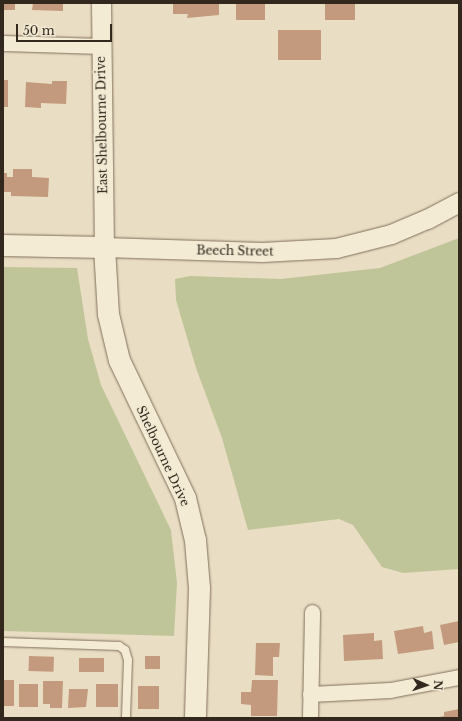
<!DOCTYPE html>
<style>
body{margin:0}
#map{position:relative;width:462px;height:721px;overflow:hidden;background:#e9ddc3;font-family:"Libre Baskerville",serif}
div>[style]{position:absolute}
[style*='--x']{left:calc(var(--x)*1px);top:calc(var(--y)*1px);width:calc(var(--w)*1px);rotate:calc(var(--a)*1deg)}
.green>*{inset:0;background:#c0c599}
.building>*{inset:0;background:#c39a7d;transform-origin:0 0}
.roads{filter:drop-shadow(0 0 1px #816f5c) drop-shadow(0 0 1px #816f5c)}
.service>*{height:8px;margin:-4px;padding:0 4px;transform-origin:4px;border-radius:4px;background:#f4ebd5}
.minor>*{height:15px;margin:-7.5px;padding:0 7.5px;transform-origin:7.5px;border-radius:7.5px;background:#f4ebd5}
.tertiary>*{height:19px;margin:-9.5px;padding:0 9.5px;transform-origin:9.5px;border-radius:9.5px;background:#f4ebd5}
.secondary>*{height:21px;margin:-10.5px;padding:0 10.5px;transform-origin:10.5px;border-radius:10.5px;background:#f4ebd5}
span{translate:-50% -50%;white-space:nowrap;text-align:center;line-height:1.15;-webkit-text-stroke:3.5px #f1e8d2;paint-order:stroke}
.street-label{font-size:12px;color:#32281e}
.frame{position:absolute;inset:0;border:4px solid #32281e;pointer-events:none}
.north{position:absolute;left:406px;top:665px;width:40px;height:40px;-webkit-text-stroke:3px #f1e8d2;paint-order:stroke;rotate:92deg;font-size:11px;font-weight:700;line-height:16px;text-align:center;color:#32281e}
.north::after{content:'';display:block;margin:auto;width:14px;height:18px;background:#32281e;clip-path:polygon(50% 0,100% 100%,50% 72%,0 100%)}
.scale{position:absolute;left:16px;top:24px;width:96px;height:18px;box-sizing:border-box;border:2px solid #32281e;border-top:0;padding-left:5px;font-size:12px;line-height:14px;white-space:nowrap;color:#32281e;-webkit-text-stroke:3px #f1e8d2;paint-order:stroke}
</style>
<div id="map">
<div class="green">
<i style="clip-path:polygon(459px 238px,459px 569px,403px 573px,382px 567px,353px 525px,339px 519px,248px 530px,222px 438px,196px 368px,176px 300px,175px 279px,190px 276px,281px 279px,380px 268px)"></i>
<i style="clip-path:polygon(3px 267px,77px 268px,88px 339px,101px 385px,171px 530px,177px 583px,174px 636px,3px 631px)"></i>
</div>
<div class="building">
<i style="left:3px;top:3px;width:12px;height:7px"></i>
<i style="clip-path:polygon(33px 3px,63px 3px,63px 11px,32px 10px)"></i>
<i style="clip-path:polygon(173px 3px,219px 3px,219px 15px,187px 18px,188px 14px,173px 14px)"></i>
<i style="left:236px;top:3px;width:29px;height:17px"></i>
<i style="left:325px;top:3px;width:30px;height:17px"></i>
<i style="left:278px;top:30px;width:43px;height:30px"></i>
<i style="left:3px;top:80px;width:5px;height:27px"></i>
<i style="clip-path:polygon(52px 81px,67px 81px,66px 104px,41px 103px,41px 108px,25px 107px,26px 82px,52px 84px)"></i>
<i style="clip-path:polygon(13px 169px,32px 169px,32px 177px,49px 178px,48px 197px,11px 196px,11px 192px,3px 192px,3px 173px,7px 173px,7px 177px,13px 177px)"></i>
<i style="clip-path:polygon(459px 621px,459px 642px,444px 645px,440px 625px)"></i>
<i style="clip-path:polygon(423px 626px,424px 633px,432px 631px,434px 649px,398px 654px,394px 631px)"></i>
<i style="clip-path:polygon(374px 633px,374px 641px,382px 640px,383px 659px,344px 661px,343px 635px)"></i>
<i style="clip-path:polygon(256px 643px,280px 643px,279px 657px,273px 657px,273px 676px,255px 675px)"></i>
<i style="left:29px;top:656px;width:25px;height:15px;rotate:2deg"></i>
<i style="left:145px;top:656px;width:15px;height:13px"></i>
<i style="left:79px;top:658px;width:25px;height:14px"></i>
<i style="left:3px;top:680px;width:11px;height:26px"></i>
<i style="clip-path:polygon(252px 680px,278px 680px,277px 716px,251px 716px,251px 705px,241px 704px,241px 692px,251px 692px)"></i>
<i style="clip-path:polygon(43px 681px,63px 681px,62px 708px,50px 708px,50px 704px,43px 704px)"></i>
<i style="left:19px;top:684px;width:19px;height:23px"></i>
<i style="left:96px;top:684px;width:22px;height:23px"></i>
<i style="left:138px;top:686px;width:21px;height:23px"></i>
<i style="clip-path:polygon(69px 689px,88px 689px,86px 707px,68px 708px)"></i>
<i style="clip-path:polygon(459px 709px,459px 718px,435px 718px,444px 716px,444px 712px)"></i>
</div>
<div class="roads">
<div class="service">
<i style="--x:3;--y:642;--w:116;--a:2"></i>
<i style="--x:119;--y:646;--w:7;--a:34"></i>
<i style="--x:125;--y:650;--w:10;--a:73"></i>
<i style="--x:128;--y:660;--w:58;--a:92"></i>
</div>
<div class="minor">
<i style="--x:3;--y:43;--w:99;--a:1.7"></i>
<i style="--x:310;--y:694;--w:80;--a:-2.9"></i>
<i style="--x:390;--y:690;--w:70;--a:-10.7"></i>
<i style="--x:310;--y:718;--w:106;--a:-88.9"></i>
</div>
<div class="tertiary">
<i style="--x:101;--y:3;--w:244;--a:89.3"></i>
<i style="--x:104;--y:247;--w:158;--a:1.8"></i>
<i style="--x:262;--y:252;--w:74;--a:-3.1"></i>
<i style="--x:336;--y:248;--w:57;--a:-14.3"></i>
<i style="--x:391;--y:234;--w:39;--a:-23"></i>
<i style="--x:427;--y:219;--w:36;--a:-28"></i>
</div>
<div class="secondary">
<i style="--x:3;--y:245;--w:101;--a:1.1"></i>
<i style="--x:104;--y:247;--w:67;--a:86.6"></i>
<i style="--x:108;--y:314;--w:47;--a:76.6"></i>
<i style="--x:119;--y:360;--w:153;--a:64.4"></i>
<i style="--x:185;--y:498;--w:43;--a:76.6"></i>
<i style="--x:195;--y:540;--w:48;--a:85.2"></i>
<i style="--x:199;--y:588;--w:130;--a:91.8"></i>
</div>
</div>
<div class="street-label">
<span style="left:102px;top:125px;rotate:-91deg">East Shelbourne Drive</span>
<span style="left:235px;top:251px;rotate:1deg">Beech Street</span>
<span style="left:163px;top:456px;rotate:65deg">Shelbourne Drive</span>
</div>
<div class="frame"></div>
<div class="north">N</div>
<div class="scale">50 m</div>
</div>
